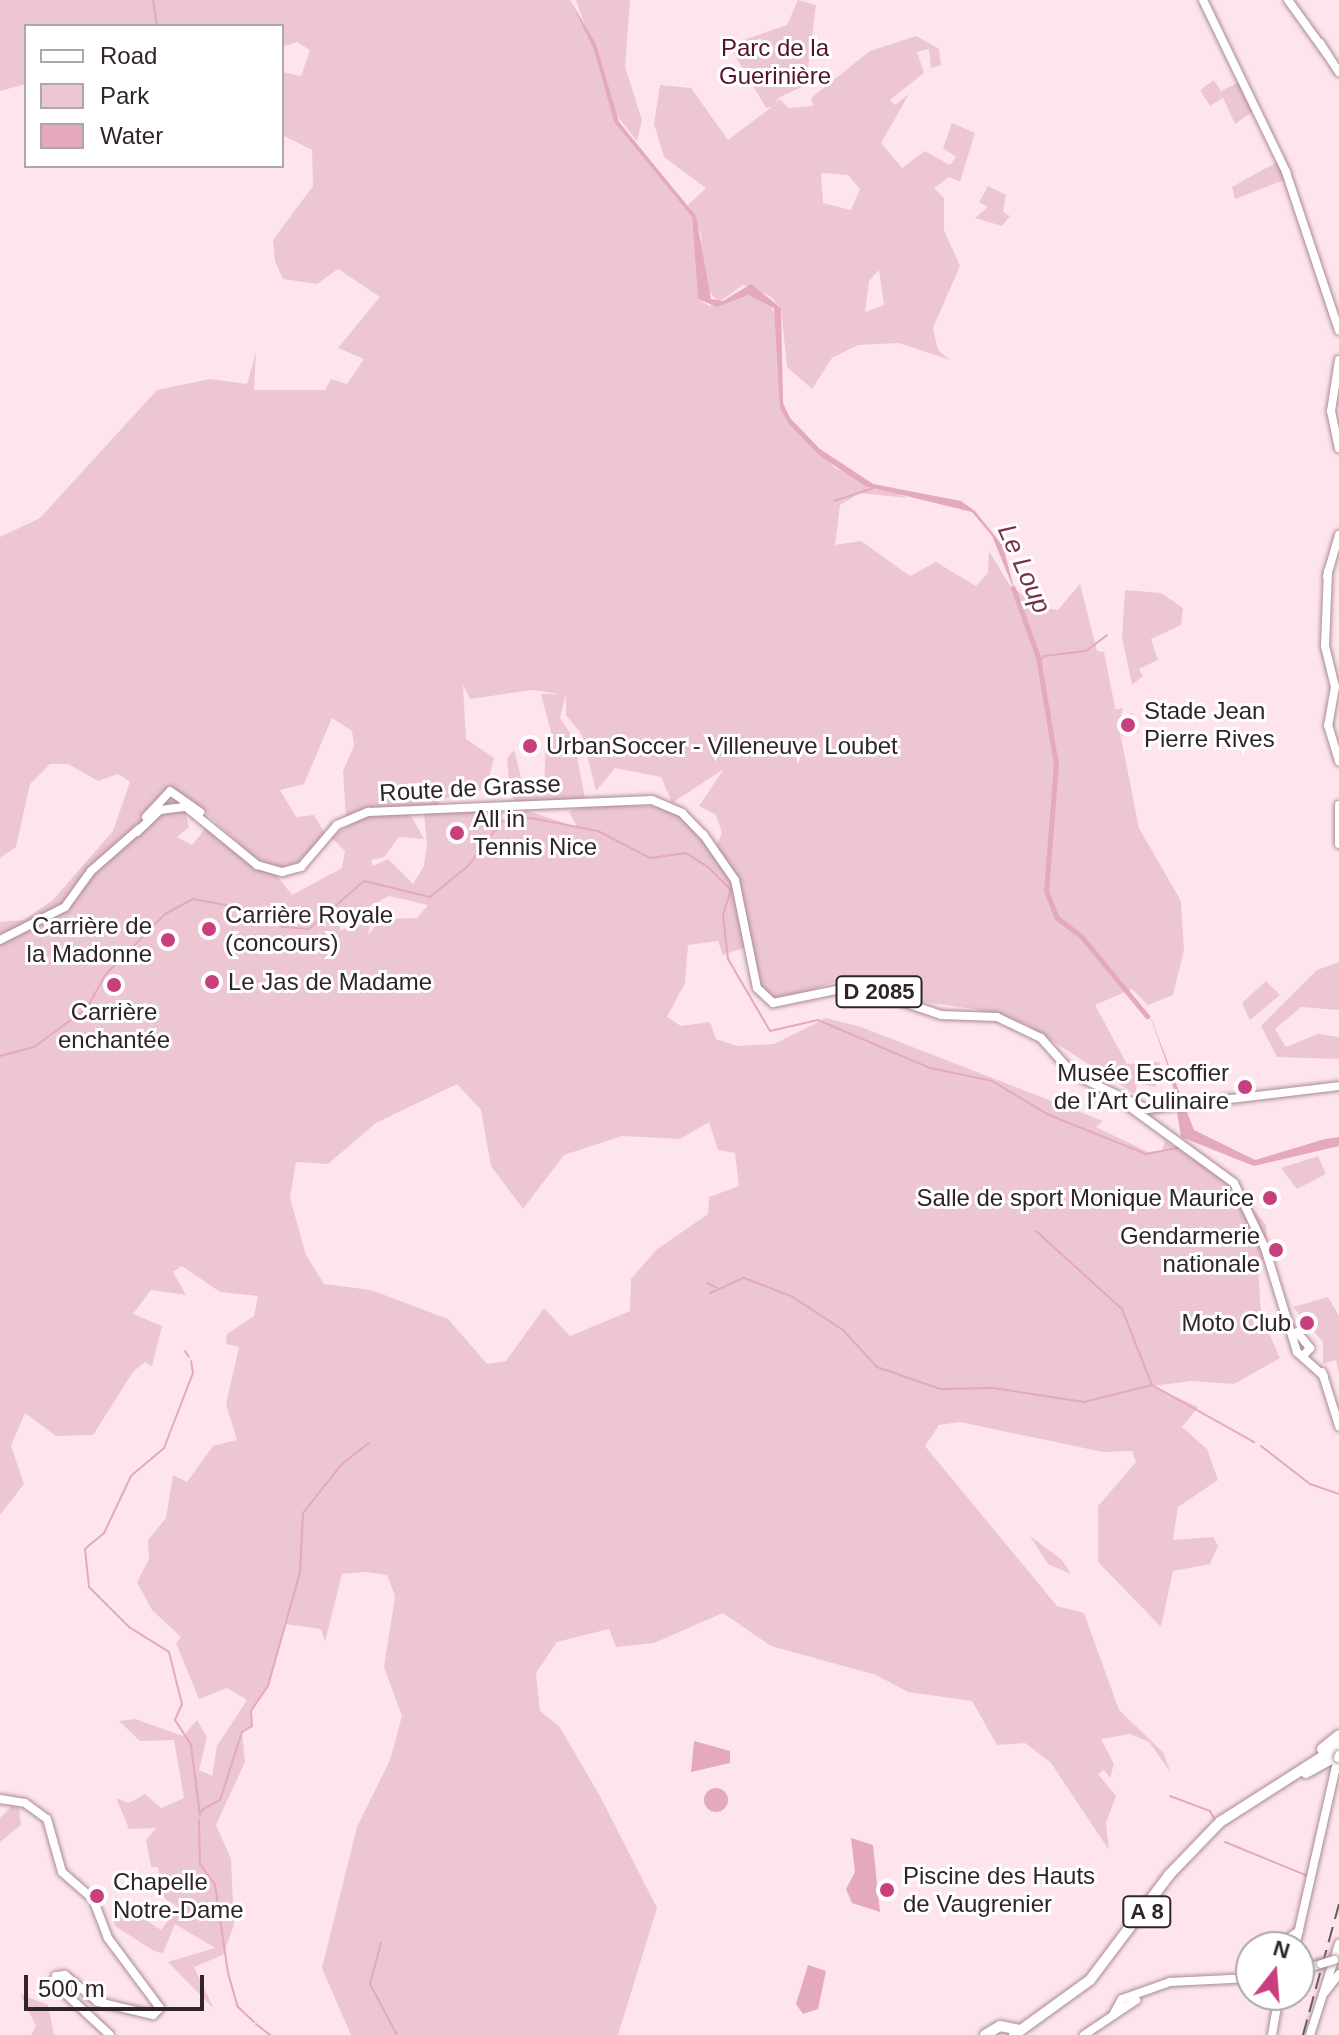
<!DOCTYPE html>
<meta charset="utf-8">
<style>
body{margin:0}
#map{position:relative;width:1339px;height:2035px;overflow:hidden;background:#fee5ed;font-family:Arial,sans-serif}
div>[style]{position:absolute}
[style*='--x']{left:calc(var(--x)*1px);top:calc(var(--y)*1px);width:calc(var(--w)*1px);rotate:calc(var(--a)*1deg)}
.green>*{inset:0;background:#edc6d3}
.water>*{inset:0;background:#e4a9bd}
.round{border-radius:50%}
.stream>*{height:2px;margin:-1px;padding:0 1px;transform-origin:1px;border-radius:1px;background:#e4a9bd}
.river>*{height:5px;margin:-2.5px;padding:0 2.5px;transform-origin:2.5px;border-radius:2.5px;background:#e4a9bd}
.roads{filter:drop-shadow(0 0 2px #a88b95) drop-shadow(0 0 2px #a88b95)}
.major>*{height:8px;margin:-4px;padding:0 4px;transform-origin:4px;border-radius:4px;background:#fff}
.highway>*{height:10px;margin:-5px;padding:0 5px;transform-origin:5px;border-radius:5px;background:#fff}
.rail>*{height:2px;margin-top:-1px;transform-origin:0;background:repeating-linear-gradient(90deg,#6a5b60 0 16px,transparent 0 24px)}
.bridges{filter:drop-shadow(0 0 2px #a88b95) drop-shadow(0 0 2px #a88b95)}
.major-bridge>*{height:8px;margin:-4px;padding:0 4px;transform-origin:4px;border-radius:4px;background:#fff}
.dots>*{width:22px;height:22px;translate:-50% -50%;box-sizing:border-box;border:4px solid #fff;border-radius:50%}
span{translate:-50% -50%;white-space:nowrap;text-align:center;line-height:1.15;-webkit-text-stroke:6px #fff;paint-order:stroke}
.shield-label span{padding:2px 6px;background:#fff;border:2px solid;border-radius:6px;-webkit-text-stroke-width:0}
.shield-label{font-size:22px;color:#2f2428;font-weight:700}
.park-label{font-size:24px;color:#551131}
.poi-label{font-size:24px;color:#2f2428}
.left{translate:0 -50%;text-align:left}
.right{translate:-100% -50%;text-align:right}
.street-label{font-size:24px;color:#2f2428}
.water-label{font-size:26px;color:#76304d;font-style:italic}
.legend{position:absolute;left:24px;top:24px;width:260px;height:144px;box-sizing:border-box;background:#fff;border:2px solid #aca7a9;margin:0;padding:10px 14px;list-style:none;font-size:24px;color:#2f2428}
.legend li{display:flex;align-items:center;gap:16px;height:40px}
.legend b{width:40px;border:2px solid #aca7a9}
.north{position:absolute;left:1235px;top:1931px;width:80px;height:80px;box-sizing:border-box;background:#fff;border:2px solid #aca7a9;border-radius:50%;rotate:17deg;font-size:22px;font-weight:700;line-height:32px;text-align:center;color:#2f2428}
.north::after{content:'';display:block;margin:auto;width:28px;height:36px;background:#c73f7d;clip-path:polygon(50% 0,100% 100%,50% 72%,0 100%)}
.scale{position:absolute;left:24px;top:1975px;width:180px;height:36px;box-sizing:border-box;border:4px solid #2f2428;border-top:0;padding-left:10px;font-size:24px;line-height:28px;white-space:nowrap;color:#2f2428;-webkit-text-stroke:6px #fff;paint-order:stroke}
</style>
<div id="map">
<div class="green">
<i style="clip-path:polygon(evenodd,0 0,570px 0,594px 50px,614px 122px,692px 217px,698px 299px,709px 306px,748px 295px,771px 304px,779px 329px,780px 408px,835px 468px,908px 498px,860px 493px,840px 505px,835px 545px,861px 541px,910px 576px,936px 562px,976px 586px,988px 573px,989px 551px,1009px 584px,1037px 607px,1058px 610px,1080px 584px,1097px 651px,1104px 652px,1139px 828px,1181px 901px,1184px 950px,1173px 995px,1148px 1005px,1132px 989px,1095px 1005px,1127px 1064px,1160px 1062px,1156px 1087px,1137px 1083px,1135px 1094px,1026px 1024px,975px 1009px,910px 1000px,850px 977px,778px 1001px,761px 991px,734px 873px,716px 846px,722px 833px,716px 815px,699px 806px,724px 769px,672px 803px,661px 777px,615px 768px,596px 791px,582px 735px,566px 715px,566px 694px,560px 718px,574px 739px,585px 799px,517px 803px,510px 794px,507px 758px,514px 750px,524px 789px,544px 787px,546px 741px,553px 740px,541px 694px,559px 694px,532px 690px,470px 699px,463px 685px,466px 739px,494px 758px,487px 786px,477px 792px,439px 799px,438px 806px,346px 818px,343px 771px,354px 746px,352px 731px,332px 718px,304px 784px,280px 790px,296px 817px,314px 815px,326px 835px,307px 860px,280px 868px,258px 861px,193px 801px,185px 811px,189px 827px,177px 837px,192px 845px,208px 825px,234px 847px,275px 873px,292px 895px,342px 868px,345px 851px,331px 837px,365px 816px,409px 812px,424px 839px,399px 837px,384px 857px,371px 860px,373px 866px,388px 859px,413px 884px,424px 866px,427px 844px,424px 813px,501px 810px,504px 821px,525px 810px,577px 827px,569px 812px,583px 804px,669px 807px,697px 830px,733px 881px,746px 947px,723px 955px,718px 941px,688px 945px,685px 983px,667px 1017px,681px 1026px,710px 1022px,716px 1039px,737px 1046px,774px 1044px,826px 1018px,861px 1027px,1103px 1121px,1096px 1127px,1148px 1152px,1162px 1151px,1165px 1141px,1230px 1182px,1266px 1225px,1267px 1254px,1258px 1265px,1261px 1315px,1280px 1358px,1234px 1384px,1192px 1381px,1152px 1386px,1198px 1407px,1182px 1427px,1207px 1449px,1218px 1480px,1178px 1507px,1173px 1540px,1213px 1537px,1218px 1546px,1210px 1564px,1173px 1571px,1161px 1627px,1098px 1562px,1098px 1506px,1136px 1462px,1132px 1451px,1103px 1452px,960px 1422px,939px 1425px,925px 1446px,1057px 1606px,1084px 1613px,1119px 1710px,1163px 1752px,1171px 1773px,1149px 1742px,1130px 1734px,1101px 1739px,1114px 1764px,1110px 1778px,1104px 1770px,1098px 1774px,1116px 1796px,1106px 1823px,1109px 1850px,1051px 1763px,1025px 1743px,997px 1745px,972px 1701px,908px 1692px,876px 1675px,771px 1646px,723px 1613px,654px 1643px,616px 1647px,609px 1629px,557px 1642px,536px 1673px,540px 1711px,559px 1726px,600px 1796px,657px 1908px,618px 2035px,351px 2035px,322px 1968px,357px 1827px,390px 1760px,402px 1716px,384px 1667px,395px 1596px,387px 1575px,365px 1572px,342px 1574px,325px 1642px,321px 1629px,285px 1624px,268px 1686px,251px 1711px,252px 1726px,242px 1732px,245px 1762px,216px 1825px,231px 1859px,234px 1925px,223px 1955px,194px 1967px,214px 2009px,168px 1962px,215px 1948px,175px 1924px,163px 1953px,154px 1951px,115px 1926px,112px 1913px,127px 1908px,161px 1930px,178px 1907px,163px 1897px,158px 1867px,151px 1867px,146px 1840px,156px 1828px,129px 1829px,116px 1798px,129px 1803px,145px 1794px,161px 1808px,184px 1798px,174px 1740px,140px 1741px,119px 1721px,135px 1719px,183px 1736px,197px 1720px,207px 1737px,199px 1770px,212px 1776px,217px 1746px,247px 1700px,227px 1688px,199px 1699px,176px 1643px,181px 1637px,152px 1610px,137px 1582px,149px 1559px,148px 1540px,166px 1518px,173px 1475px,187px 1482px,213px 1446px,237px 1440px,226px 1404px,239px 1347px,226px 1344px,227px 1334px,254px 1316px,258px 1296px,220px 1292px,182px 1266px,173px 1272px,186px 1295px,151px 1290px,133px 1314px,162px 1326px,152px 1366px,145px 1362px,133px 1372px,93px 1435px,56px 1436px,25px 1413px,11px 1446px,24px 1484px,0 1515px,0 922px,24px 920px,53px 900px,113px 831px,130px 782px,118px 774px,98px 781px,68px 764px,50px 764px,30px 784px,16px 847px,0 858px,0 537px,40px 518px,157px 390px,210px 379px,247px 384px,256px 352px,254px 390px,325px 390px,331px 379px,347px 384px,364px 359px,338px 348px,380px 297px,338px 269px,317px 284px,283px 279px,275px 261px,273px 240px,313px 186px,312px 150px,282px 135px,282px 72px,301px 76px,310px 50px,297px 42px,282px 47px,282px 26px,26px 26px,26px 84px,0 91px,0 0,389px 896px,428px 905px,417px 918px,381px 919px,368px 935px,370px 923px,340px 930px,340px 922px,389px 896px,0 0,457px 1084px,481px 1110px,491px 1166px,523px 1209px,564px 1155px,622px 1136px,680px 1139px,709px 1122px,718px 1150px,735px 1153px,739px 1186px,709px 1197px,708px 1214px,656px 1250px,631px 1279px,630px 1311px,570px 1336px,544px 1308px,506px 1361px,487px 1364px,448px 1319px,371px 1290px,324px 1284px,306px 1255px,290px 1198px,296px 1162px,328px 1164px,376px 1123px,457px 1084px)"></i>
<i style="clip-path:polygon(576px 0,630px 0,625px 67px,642px 120px,637px 141px,614px 112px)"></i>
<i style="clip-path:polygon(evenodd,798px 0,816px 5px,806px 85px,778px 98px,774px 107px,779px 99px,789px 108px,813px 106px,811px 98px,870px 51px,916px 36px,939px 49px,941px 65px,931px 68px,929px 49px,917px 52px,924px 73px,890px 100px,895px 105px,909px 94px,881px 143px,902px 168px,925px 151px,950px 165px,956px 157px,943px 148px,952px 123px,975px 133px,960px 182px,949px 177px,934px 188px,944px 198px,944px 230px,960px 266px,933px 328px,938px 350px,950px 360px,899px 343px,858px 345px,832px 358px,812px 389px,787px 367px,781px 308px,770px 296px,743px 285px,719px 302px,702px 284px,701px 235px,688px 205px,706px 188px,664px 157px,654px 124px,660px 85px,691px 88px,728px 140px,773px 106px,766px 108px,729px 45px,787px 25px,798px 0,821px 173px,848px 175px,860px 189px,851px 210px,823px 203px,821px 173px,798px 0,879px 270px,884px 305px,865px 312px,869px 281px,879px 270px)"></i>
<i style="clip-path:polygon(1214px 80px,1221px 91px,1243px 80px,1255px 110px,1235px 124px,1223px 98px,1210px 106px,1200px 90px)"></i>
<i style="clip-path:polygon(1279px 161px,1287px 179px,1235px 199px,1232px 187px)"></i>
<i style="clip-path:polygon(988px 186px,1006px 195px,1003px 212px,1010px 216px,1002px 226px,975px 218px,988px 207px,979px 202px)"></i>
<i style="clip-path:polygon(1125px 590px,1161px 593px,1183px 608px,1181px 625px,1151px 639px,1158px 660px,1139px 669px,1143px 676px,1132px 685px,1122px 637px)"></i>
<i style="clip-path:polygon(1123px 708px,1121px 716px,1133px 713px,1139px 732px,1122px 737px,1114px 710px)"></i>
<i style="clip-path:polygon(1339px 962px,1339px 1010px,1301px 1007px,1275px 1029px,1286px 1047px,1318px 1034px,1339px 1037px,1339px 1059px,1277px 1057px,1261px 1026px,1317px 970px)"></i>
<i style="clip-path:polygon(1266px 981px,1280px 995px,1250px 1020px,1242px 1003px)"></i>
<i style="clip-path:polygon(1318px 1156px,1326px 1174px,1297px 1189px,1281px 1168px)"></i>
<i style="clip-path:polygon(1328px 1297px,1339px 1316px,1339px 1373px,1336px 1360px,1323px 1364px,1323px 1342px,1293px 1307px)"></i>
<i style="clip-path:polygon(1030px 1536px,1062px 1560px,1071px 1574px,1048px 1564px)"></i>
<i style="clip-path:polygon(12px 1806px,19px 1808px,21px 1825px,0 1842px,0 1818px)"></i>
<i style="clip-path:polygon(20px 1994px,48px 2005px,54px 2035px,31px 2035px,36px 2026px)"></i>
</div>
<div class="water">
<i style="clip-path:polygon(570px 0,596px 44px,619px 122px,696px 216px,711px 299px,723px 301px,751px 284px,781px 308px,783px 403px,790px 418px,820px 449px,873px 484px,961px 501px,975px 511px,1003px 546px,1015px 592px,992px 536px,972px 512px,865px 486px,820px 456px,789px 424px,780px 408px,774px 308px,748px 295px,717px 307px,698px 299px,692px 217px,614px 122px,594px 50px)"></i>
<i style="clip-path:polygon(1147px 1008px,1194px 1130px,1255px 1160px,1325px 1139px,1339px 1137px,1339px 1146px,1254px 1166px,1181px 1137px,1171px 1075px)"></i>
<i style="clip-path:polygon(694px 1741px,730px 1751px,730px 1763px,691px 1772px)"></i>
<i class="round" style="left:704px;top:1788px;width:24px;height:24px"></i>
<i style="clip-path:polygon(851px 1838px,873px 1845px,880px 1912px,852px 1903px,846px 1889px,855px 1872px)"></i>
<i style="clip-path:polygon(808px 1965px,826px 1971px,818px 2009px,803px 2014px,796px 2004px)"></i>
</div>
<div class="stream">
<i style="--x:153;--y:0;--w:26;--a:81"></i>
<i style="--x:834;--y:501;--w:42;--a:-18"></i>
<i style="--x:1038;--y:664;--w:10;--a:-53"></i>
<i style="--x:1044;--y:656;--w:42;--a:-6.8"></i>
<i style="--x:1086;--y:651;--w:26;--a:-37"></i>
<i style="--x:0;--y:1056;--w:35;--a:-15"></i>
<i style="--x:34;--y:1047;--w:66;--a:-36.3"></i>
<i style="--x:87;--y:1008;--w:39;--a:-61"></i>
<i style="--x:106;--y:974;--w:84;--a:-45.5"></i>
<i style="--x:165;--y:914;--w:32;--a:-28"></i>
<i style="--x:193;--y:899;--w:83;--a:10.4"></i>
<i style="--x:275;--y:914;--w:15;--a:62"></i>
<i style="--x:282;--y:927;--w:27;--a:4"></i>
<i style="--x:309;--y:929;--w:73;--a:-41.1"></i>
<i style="--x:364;--y:881;--w:68;--a:13.6"></i>
<i style="--x:430;--y:897;--w:49;--a:-39.2"></i>
<i style="--x:468;--y:866;--w:56;--a:-52.9"></i>
<i style="--x:502;--y:821;--w:29;--a:-6"></i>
<i style="--x:531;--y:818;--w:68;--a:11"></i>
<i style="--x:598;--y:831;--w:59;--a:27.4"></i>
<i style="--x:650;--y:858;--w:36;--a:-8"></i>
<i style="--x:686;--y:853;--w:27;--a:33"></i>
<i style="--x:709;--y:868;--w:31;--a:45"></i>
<i style="--x:731;--y:890;--w:26;--a:108"></i>
<i style="--x:723;--y:915;--w:44;--a:83.5"></i>
<i style="--x:728;--y:959;--w:83;--a:59.7"></i>
<i style="--x:770;--y:1031;--w:49;--a:-12.9"></i>
<i style="--x:818;--y:1020;--w:122;--a:23.2"></i>
<i style="--x:930;--y:1068;--w:63;--a:11.8"></i>
<i style="--x:992;--y:1081;--w:66;--a:30.8"></i>
<i style="--x:1049;--y:1115;--w:105;--a:21.9"></i>
<i style="--x:1146;--y:1154;--w:33;--a:-11"></i>
<i style="--x:1036;--y:1231;--w:116;--a:42.2"></i>
<i style="--x:1122;--y:1309;--w:82;--a:68.5"></i>
<i style="--x:707;--y:1283;--w:10;--a:24"></i>
<i style="--x:710;--y:1293;--w:37;--a:-24"></i>
<i style="--x:744;--y:1278;--w:50;--a:21"></i>
<i style="--x:791;--y:1296;--w:62;--a:33.2"></i>
<i style="--x:843;--y:1330;--w:50;--a:47.4"></i>
<i style="--x:877;--y:1367;--w:67;--a:19.2"></i>
<i style="--x:940;--y:1389;--w:53;--a:-1.1"></i>
<i style="--x:993;--y:1388;--w:92;--a:8.7"></i>
<i style="--x:1084;--y:1402;--w:70;--a:-14"></i>
<i style="--x:1152;--y:1385;--w:117;--a:29.2"></i>
<i style="--x:185;--y:1351;--w:7;--a:56"></i>
<i style="--x:1261;--y:1446;--w:62;--a:37.8"></i>
<i style="--x:1310;--y:1484;--w:31;--a:19"></i>
<i style="--x:132;--y:1475;--w:42;--a:-40.2"></i>
<i style="--x:164;--y:1448;--w:80;--a:-68.9"></i>
<i style="--x:193;--y:1373;--w:12;--a:-99"></i>
<i style="--x:131;--y:1476;--w:63;--a:115.3"></i>
<i style="--x:104;--y:1533;--w:25;--a:140"></i>
<i style="--x:85;--y:1549;--w:38;--a:84"></i>
<i style="--x:89;--y:1587;--w:57;--a:45"></i>
<i style="--x:129;--y:1627;--w:47;--a:32"></i>
<i style="--x:169;--y:1652;--w:54;--a:76"></i>
<i style="--x:182;--y:1704;--w:17;--a:114"></i>
<i style="--x:175;--y:1720;--w:30;--a:57"></i>
<i style="--x:191;--y:1745;--w:71;--a:82.7"></i>
<i style="--x:1170;--y:1796;--w:43;--a:20.6"></i>
<i style="--x:1210;--y:1811;--w:10;--a:61"></i>
<i style="--x:207;--y:1807;--w:15;--a:-28"></i>
<i style="--x:220;--y:1800;--w:71;--a:-72.1"></i>
<i style="--x:242;--y:1732;--w:12;--a:-31"></i>
<i style="--x:252;--y:1726;--w:15;--a:-94"></i>
<i style="--x:251;--y:1711;--w:30;--a:-56"></i>
<i style="--x:268;--y:1686;--w:118;--a:-74.3"></i>
<i style="--x:300;--y:1572;--w:59;--a:-87.1"></i>
<i style="--x:303;--y:1513;--w:63;--a:-51.5"></i>
<i style="--x:342;--y:1464;--w:34;--a:-38"></i>
<i style="--x:200;--y:1813;--w:7;--a:-45"></i>
<i style="--x:199;--y:1820;--w:44;--a:88.7"></i>
<i style="--x:200;--y:1864;--w:26;--a:54"></i>
<i style="--x:215;--y:1885;--w:89;--a:81.6"></i>
<i style="--x:228;--y:1973;--w:35;--a:74"></i>
<i style="--x:238;--y:2007;--w:22;--a:43"></i>
<i style="--x:1225;--y:1842;--w:90;--a:22.3"></i>
<i style="--x:381;--y:1943;--w:42;--a:105"></i>
<i style="--x:370;--y:1984;--w:58;--a:62.1"></i>
<i style="--x:256;--y:2024;--w:18;--a:38"></i>
</div>
<div class="river">
<i style="--x:1013;--y:588;--w:73;--a:70.1"></i>
<i style="--x:1038;--y:657;--w:109;--a:80.5"></i>
<i style="--x:1056;--y:764;--w:127;--a:94.5"></i>
<i style="--x:1046;--y:891;--w:29;--a:68"></i>
<i style="--x:1057;--y:918;--w:30;--a:37"></i>
<i style="--x:1081;--y:936;--w:104;--a:50.5"></i>
</div>
<div class="roads">
<div class="major">
<i style="--x:1203;--y:0;--w:191;--a:64.2"></i>
<i style="--x:1286;--y:172;--w:167;--a:71.5"></i>
<i style="--x:1288;--y:0;--w:67;--a:54.2"></i>
<i style="--x:1320;--y:43;--w:35;--a:57"></i>
<i style="--x:1339;--y:360;--w:52;--a:98.9"></i>
<i style="--x:1331;--y:411;--w:38;--a:78"></i>
<i style="--x:1328;--y:571;--w:75;--a:92.3"></i>
<i style="--x:1325;--y:646;--w:42;--a:76.3"></i>
<i style="--x:1335;--y:687;--w:39;--a:100"></i>
<i style="--x:1328;--y:725;--w:38;--a:73"></i>
<i style="--x:1327;--y:576;--w:43;--a:-73.7"></i>
<i style="--x:1339;--y:805;--w:39;--a:90"></i>
<i style="--x:146;--y:817;--w:35;--a:-47"></i>
<i style="--x:170;--y:791;--w:37;--a:35"></i>
<i style="--x:137;--y:832;--w:32;--a:-44"></i>
<i style="--x:160;--y:810;--w:26;--a:-7"></i>
<i style="--x:186;--y:807;--w:92;--a:39.2"></i>
<i style="--x:257;--y:865;--w:26;--a:16"></i>
<i style="--x:282;--y:872;--w:20;--a:-15"></i>
<i style="--x:301;--y:867;--w:55;--a:-49.4"></i>
<i style="--x:337;--y:825;--w:34;--a:-23"></i>
<i style="--x:368;--y:812;--w:284;--a:-2.4"></i>
<i style="--x:652;--y:800;--w:33;--a:23"></i>
<i style="--x:682;--y:813;--w:32;--a:46"></i>
<i style="--x:703;--y:834;--w:56;--a:55.2"></i>
<i style="--x:735;--y:880;--w:110;--a:78.5"></i>
<i style="--x:757;--y:988;--w:22;--a:43"></i>
<i style="--x:773;--y:1003;--w:85;--a:-11.6"></i>
<i style="--x:856;--y:986;--w:90;--a:18.8"></i>
<i style="--x:941;--y:1015;--w:56;--a:2"></i>
<i style="--x:997;--y:1017;--w:49;--a:25.5"></i>
<i style="--x:1041;--y:1038;--w:48;--a:48.4"></i>
<i style="--x:1073;--y:1074;--w:82;--a:25.3"></i>
<i style="--x:1147;--y:1109;--w:193;--a:-6.8"></i>
<i style="--x:0;--y:940;--w:73;--a:-26.9"></i>
<i style="--x:65;--y:907;--w:44;--a:-54.2"></i>
<i style="--x:91;--y:871;--w:64;--a:-41.2"></i>
<i style="--x:1123;--y:1102;--w:137;--a:36.1"></i>
<i style="--x:1234;--y:1183;--w:72;--a:64.5"></i>
<i style="--x:1265;--y:1248;--w:109;--a:72.9"></i>
<i style="--x:1297;--y:1352;--w:36;--a:42"></i>
<i style="--x:1297;--y:1332;--w:21;--a:51"></i>
<i style="--x:1310;--y:1348;--w:9;--a:131"></i>
<i style="--x:1322;--y:1372;--w:57;--a:72.5"></i>
<i style="--x:0;--y:1799;--w:25;--a:9"></i>
<i style="--x:25;--y:1803;--w:27;--a:36"></i>
<i style="--x:47;--y:1819;--w:55;--a:74.2"></i>
<i style="--x:62;--y:1872;--w:41;--a:41.1"></i>
<i style="--x:93;--y:1899;--w:42;--a:69"></i>
<i style="--x:108;--y:1938;--w:87;--a:53.4"></i>
<i style="--x:160;--y:2008;--w:10;--a:135"></i>
<i style="--x:153;--y:2015;--w:57;--a:-166.7"></i>
<i style="--x:98;--y:2002;--w:43;--a:-140.7"></i>
<i style="--x:65;--y:1975;--w:9;--a:174"></i>
<i style="--x:56;--y:1976;--w:7;--a:106"></i>
<i style="--x:54;--y:1983;--w:76;--a:42.9"></i>
<i style="--x:1276;--y:1947;--w:28;--a:-35"></i>
<i style="--x:1295;--y:1947;--w:194;--a:-77.2"></i>
<i style="--x:1299;--y:1970;--w:23;--a:-15"></i>
<i style="--x:1325;--y:1992;--w:23;--a:-52"></i>
<i style="--x:1113;--y:2015;--w:18;--a:-61"></i>
<i style="--x:1122;--y:1999;--w:51;--a:-19.5"></i>
<i style="--x:1170;--y:1982;--w:81;--a:-2.8"></i>
<i style="--x:1084;--y:2035;--w:63;--a:-33.9"></i>
<i style="--x:1272;--y:2035;--w:41;--a:-80.1"></i>
<i style="--x:1310;--y:2035;--w:96;--a:-72.3"></i>
</div>
<div class="highway">
<i style="--x:1322;--y:1749;--w:22;--a:-39"></i>
<i style="--x:1306;--y:1773;--w:38;--a:-29"></i>
<i style="--x:985;--y:2035;--w:17;--a:-31"></i>
<i style="--x:1000;--y:2026;--w:20;--a:11"></i>
<i style="--x:1014;--y:2035;--w:94;--a:-35.9"></i>
<i style="--x:1090;--y:1980;--w:131;--a:-53"></i>
<i style="--x:1169;--y:1875;--w:74;--a:-46.1"></i>
<i style="--x:1220;--y:1822;--w:141;--a:-32.6"></i>
</div>
</div>
<div class="rail">
<i style="--x:1303;--y:2035;--w:136;--a:-74.6"></i>
</div>
<div class="bridges">
<div class="major-bridge">
<i style="--x:1338;--y:1758;--w:3;--a:-72"></i>
<i style="--x:1321;--y:1964;--w:14;--a:-17"></i>
</div>
</div>
<div class="dots">
<i style="left:1128px;top:725px;background:#c73f7d"></i>
<i style="left:530px;top:746px;background:#c73f7d"></i>
<i style="left:457px;top:833px;background:#c73f7d"></i>
<i style="left:209px;top:929px;background:#c73f7d"></i>
<i style="left:168px;top:940px;background:#c73f7d"></i>
<i style="left:212px;top:982px;background:#c73f7d"></i>
<i style="left:114px;top:985px;background:#c73f7d"></i>
<i style="left:1245px;top:1087px;background:#c73f7d"></i>
<i style="left:1270px;top:1198px;background:#c73f7d"></i>
<i style="left:1276px;top:1250px;background:#c73f7d"></i>
<i style="left:1307px;top:1323px;background:#c73f7d"></i>
<i style="left:887px;top:1890px;background:#c73f7d"></i>
<i style="left:97px;top:1896px;background:#c73f7d"></i>
</div>
<div class="shield-label">
<span style="left:879px;top:992px">D 2085</span>
<span style="left:1147px;top:1912px">A 8</span>
</div>
<div class="park-label">
<span style="left:775px;top:62px">Parc de la<br>Guerinière</span>
</div>
<div class="poi-label">
<span class="left" style="left:1144px;top:725px">Stade Jean<br>Pierre Rives</span>
<span class="left" style="left:546px;top:746px">UrbanSoccer - Villeneuve Loubet</span>
<span class="left" style="left:473px;top:833px">All in<br>Tennis Nice</span>
<span class="left" style="left:225px;top:929px">Carrière Royale<br>(concours)</span>
<span class="right" style="left:152px;top:940px">Carrière de<br>la Madonne</span>
<span class="left" style="left:228px;top:982px">Le Jas de Madame</span>
<span style="left:114px;top:1026px">Carrière<br>enchantée</span>
<span class="right" style="left:1229px;top:1087px">Musée Escoffier<br>de l'Art Culinaire</span>
<span class="right" style="left:1254px;top:1198px">Salle de sport Monique Maurice</span>
<span class="right" style="left:1260px;top:1250px">Gendarmerie<br>nationale</span>
<span class="right" style="left:1291px;top:1323px">Moto Club</span>
<span class="left" style="left:903px;top:1890px">Piscine des Hauts<br>de Vaugrenier</span>
<span class="left" style="left:113px;top:1896px">Chapelle<br>Notre-Dame</span>
</div>
<div class="street-label">
<span style="left:470px;top:788px;rotate:-3deg">Route de Grasse</span>
</div>
<div class="water-label">
<span style="left:1024px;top:569px;rotate:66deg">Le Loup</span>
</div>
<ul class="legend">
<li><b style="height:10px;background:#fff"></b>Road</li>
<li><b style="height:22px;background:#edc6d3"></b>Park</li>
<li><b style="height:22px;background:#e4a9bd"></b>Water</li>
</ul>
<div class="north">N</div>
<div class="scale">500 m</div>
</div>
